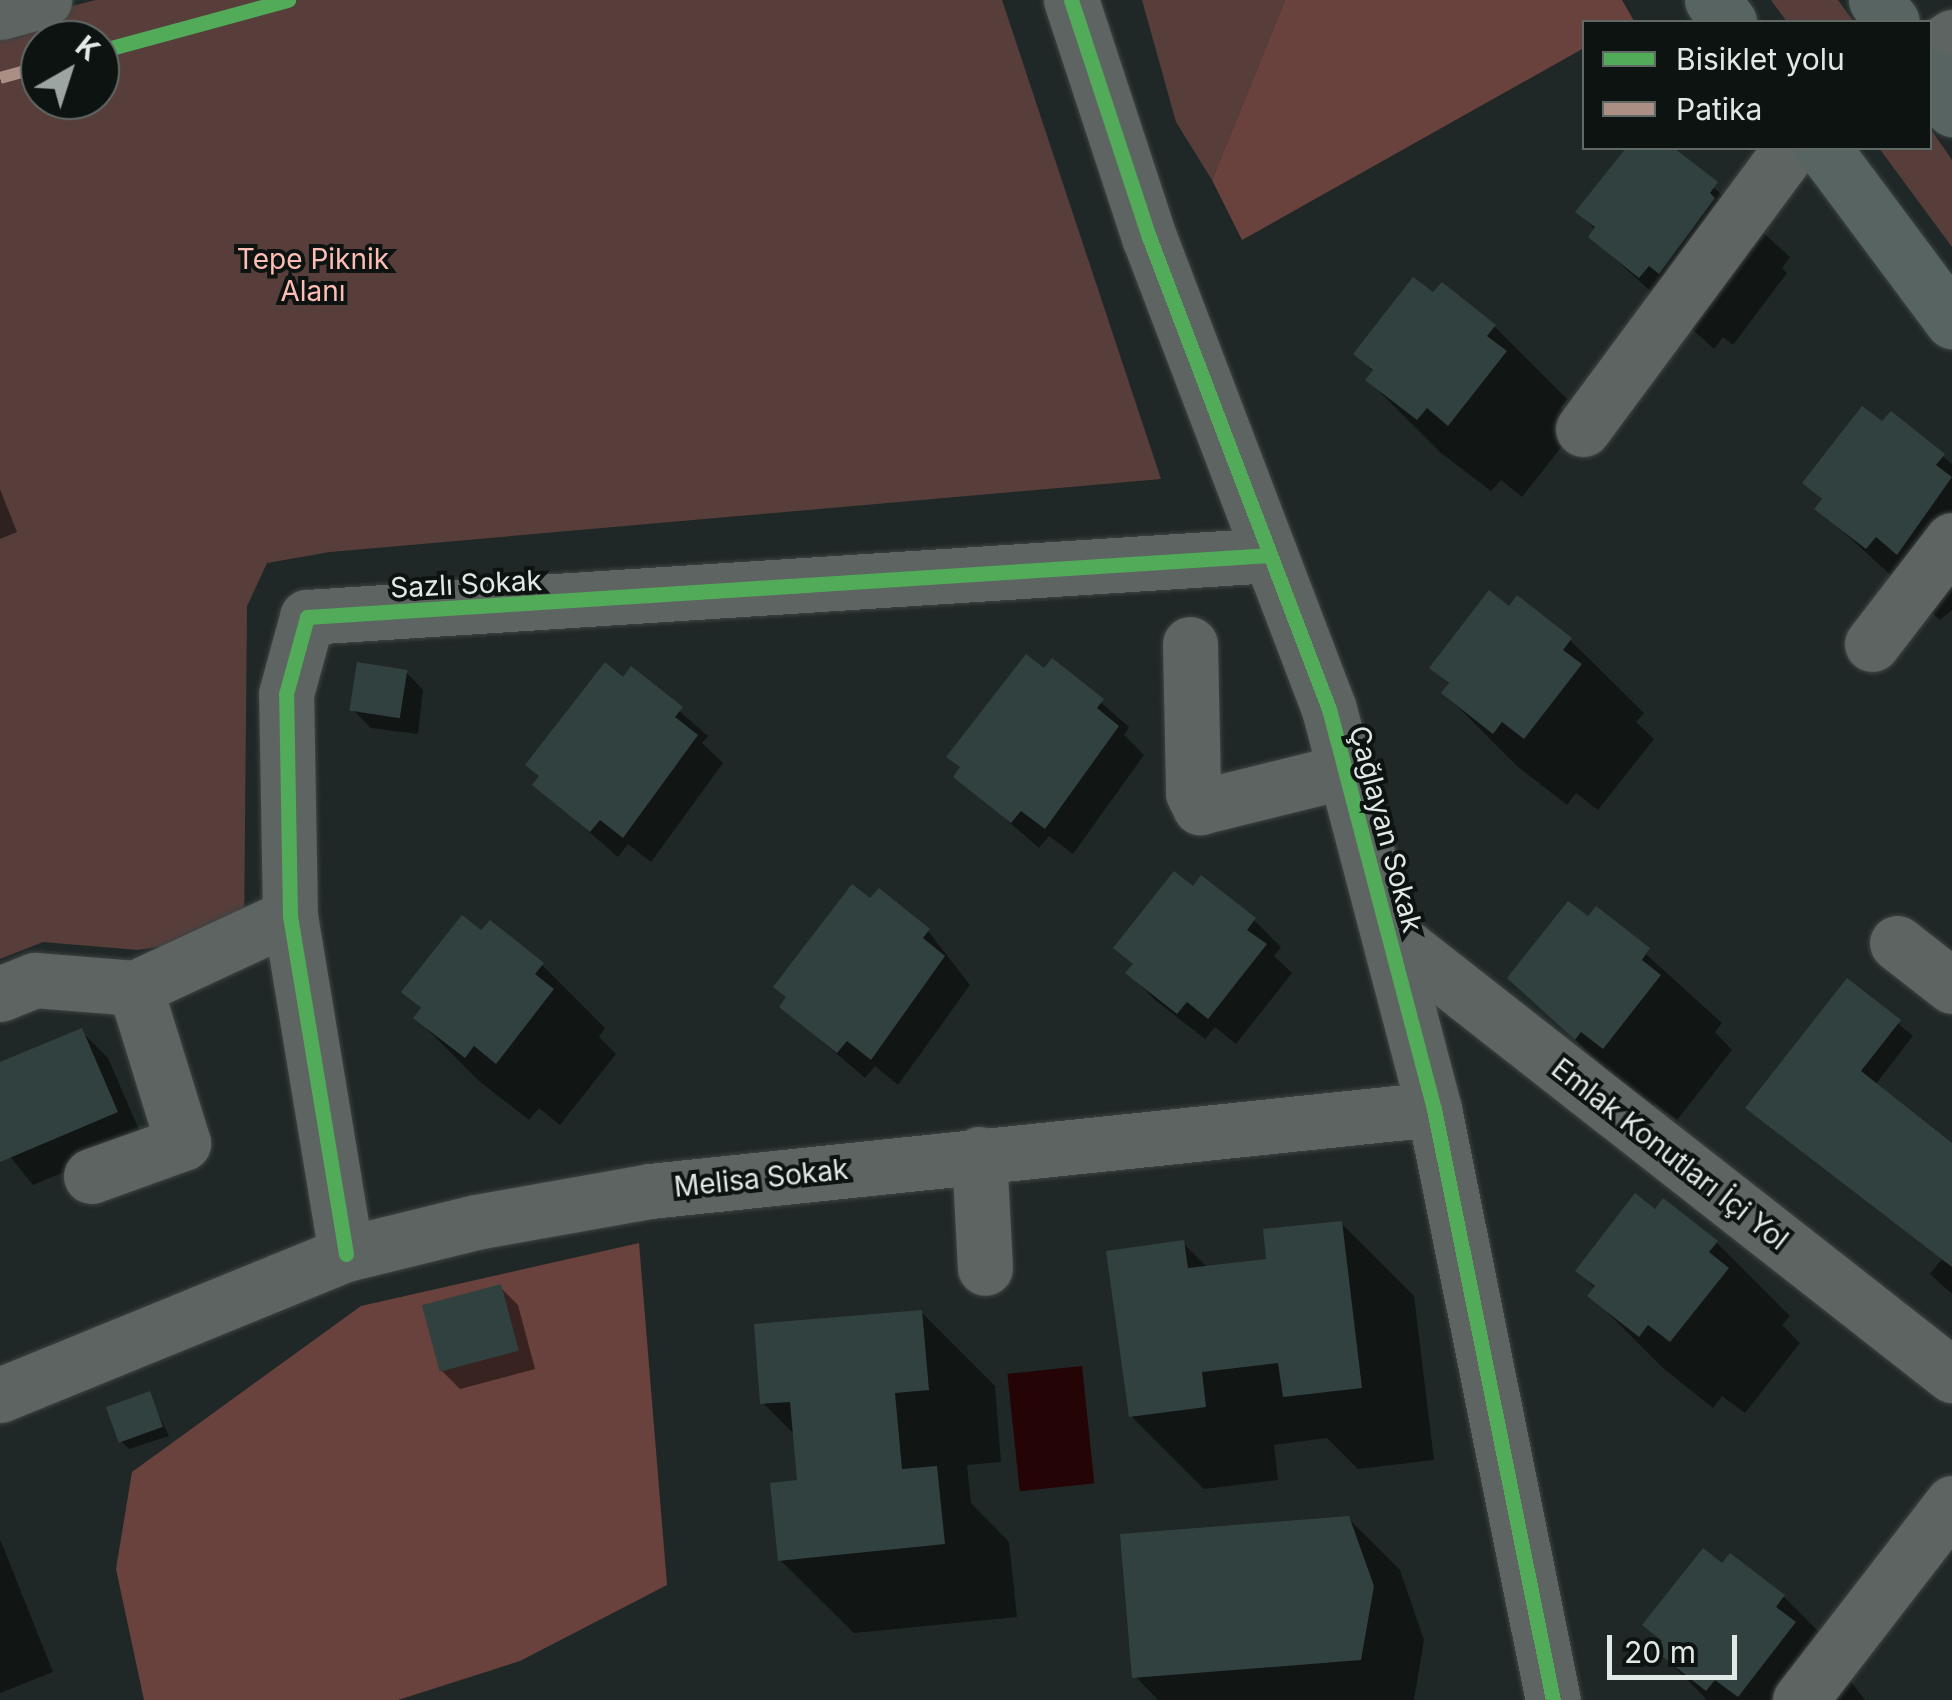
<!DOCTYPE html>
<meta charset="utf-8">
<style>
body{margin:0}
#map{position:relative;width:1952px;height:1700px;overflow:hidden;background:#202827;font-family:Inter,sans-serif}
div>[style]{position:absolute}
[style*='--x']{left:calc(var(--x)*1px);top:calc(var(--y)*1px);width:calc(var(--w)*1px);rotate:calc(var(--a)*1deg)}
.green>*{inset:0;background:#573e3b}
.forest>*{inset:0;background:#6a423d}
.water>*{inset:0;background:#240404;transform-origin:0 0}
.shadow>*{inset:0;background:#0007}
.building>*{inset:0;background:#31413f;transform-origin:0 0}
.roads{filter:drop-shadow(0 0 2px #3d4443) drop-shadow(0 0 2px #3d4443)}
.minor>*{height:55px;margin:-27.5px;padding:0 27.5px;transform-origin:27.5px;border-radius:27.5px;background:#5d6462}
.major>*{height:55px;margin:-27.5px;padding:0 27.5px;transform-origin:27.5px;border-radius:27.5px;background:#576462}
.quiet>*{height:12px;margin-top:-6px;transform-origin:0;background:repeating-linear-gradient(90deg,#ac8f84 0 25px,transparent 0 37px)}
.cycleway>*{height:15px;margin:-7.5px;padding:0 7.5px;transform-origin:7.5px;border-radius:7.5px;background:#51ab58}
span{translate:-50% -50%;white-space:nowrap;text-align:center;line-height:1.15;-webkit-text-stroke:8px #0c1311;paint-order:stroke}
.park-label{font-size:28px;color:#febdb4}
.street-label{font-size:28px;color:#e0e9e6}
.legend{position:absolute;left:1582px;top:20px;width:350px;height:130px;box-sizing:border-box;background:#0c1311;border:2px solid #616966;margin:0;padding:12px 18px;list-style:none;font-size:30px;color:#e0e9e6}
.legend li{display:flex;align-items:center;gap:20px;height:50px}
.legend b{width:50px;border:2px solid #616966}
.north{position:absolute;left:20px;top:20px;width:100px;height:100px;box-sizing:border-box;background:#0c1311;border:2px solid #616966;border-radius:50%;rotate:39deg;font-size:28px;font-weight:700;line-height:40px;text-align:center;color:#e0e9e6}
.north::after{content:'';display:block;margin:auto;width:35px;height:45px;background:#9da5a3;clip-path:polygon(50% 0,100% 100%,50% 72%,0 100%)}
.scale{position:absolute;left:1607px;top:1635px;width:130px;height:45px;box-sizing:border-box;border:5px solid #e0e9e6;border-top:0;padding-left:12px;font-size:30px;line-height:35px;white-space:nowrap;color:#e0e9e6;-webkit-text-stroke:8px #0c1311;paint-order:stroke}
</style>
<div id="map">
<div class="green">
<i style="clip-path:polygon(evenodd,96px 0,1002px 0,1161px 479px,330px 552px,267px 563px,247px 606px,244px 933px,138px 950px,43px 942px,0 959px,0 24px,96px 0,40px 40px,100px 40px,100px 100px,40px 100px,40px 40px)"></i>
<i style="clip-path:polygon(1142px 0,1285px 0,1212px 180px,1176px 122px)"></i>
<i style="clip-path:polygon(1771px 0,1838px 0,1854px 22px,1787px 22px)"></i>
<i style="clip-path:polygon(1930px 128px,1952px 160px,1952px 247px,1879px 148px,1930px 148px)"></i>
</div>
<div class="forest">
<i style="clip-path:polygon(1285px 0,1622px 0,1634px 21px,1584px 22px,1584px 48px,1242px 240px,1212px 180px)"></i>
<i style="clip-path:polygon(639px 1243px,667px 1585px,520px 1661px,398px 1700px,144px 1700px,116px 1569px,132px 1472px,361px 1306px)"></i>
</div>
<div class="water">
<i style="left:1082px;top:1366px;width:118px;height:75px;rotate:84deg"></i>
</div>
<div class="shadow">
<i style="clip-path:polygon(1629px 148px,1656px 153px,1670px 148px,1790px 257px,1782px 268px,1787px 273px,1733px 345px,1723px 337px,1714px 349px,1591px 237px,1596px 230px,1578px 212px)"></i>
<i style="clip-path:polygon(1434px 296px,1494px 326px,1567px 399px,1561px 408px,1578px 426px,1522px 497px,1501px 480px,1491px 491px,1441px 453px,1368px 380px,1374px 372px,1356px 354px)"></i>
<i style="clip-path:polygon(1891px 414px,1952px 464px,1952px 610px,1940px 620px,1817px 508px,1823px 501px,1805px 483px)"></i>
<i style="clip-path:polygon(0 489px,17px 532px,0 539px)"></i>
<i style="clip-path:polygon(1510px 609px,1570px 640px,1644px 713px,1636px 722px,1654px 739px,1598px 810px,1576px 793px,1567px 805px,1517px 766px,1444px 693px,1450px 685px,1432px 668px)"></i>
<i style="clip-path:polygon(1053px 661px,1129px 727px,1124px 735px,1144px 755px,1073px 854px,1049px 836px,1039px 848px,956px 776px)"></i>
<i style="clip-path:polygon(632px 670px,708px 736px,702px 743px,723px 763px,651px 862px,628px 844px,618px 857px,535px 785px)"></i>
<i style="clip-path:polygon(406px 672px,423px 690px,418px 734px,371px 728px,353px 710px)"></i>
<i style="clip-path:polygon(1194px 889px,1254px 920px,1281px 947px,1274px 956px,1292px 973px,1236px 1044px,1215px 1027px,1205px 1039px,1155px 1000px,1129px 973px,1135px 966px,1116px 948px)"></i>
<i style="clip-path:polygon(870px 902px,928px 931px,970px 985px,898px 1085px,875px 1066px,865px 1078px,782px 1007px)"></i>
<i style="clip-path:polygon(1596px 909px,1722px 1023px,1715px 1032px,1732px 1050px,1677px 1120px,1655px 1104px,1649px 1111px,1511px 978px)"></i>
<i style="clip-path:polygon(481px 934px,542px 965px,605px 1028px,599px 1037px,616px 1054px,560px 1125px,539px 1108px,529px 1120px,479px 1081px,416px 1018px,422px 1010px,404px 992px)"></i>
<i style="clip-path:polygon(1848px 982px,1913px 1036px,1875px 1085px,1952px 1146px,1952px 1294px,1930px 1274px,1942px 1259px,1748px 1108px)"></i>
<i style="clip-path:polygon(81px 1031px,108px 1058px,143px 1139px,33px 1185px,0 1144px,0 1065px)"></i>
<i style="clip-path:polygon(1664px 1202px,1717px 1243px,1790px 1316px,1782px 1325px,1800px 1343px,1745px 1413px,1722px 1396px,1713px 1408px,1664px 1369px,1591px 1296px,1596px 1289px,1578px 1271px)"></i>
<i style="clip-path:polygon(1341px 1223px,1414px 1296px,1434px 1460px,1358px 1469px,1327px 1438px,1274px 1445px,1278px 1480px,1204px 1489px,1131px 1416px,1183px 1243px,1208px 1268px,1269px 1261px)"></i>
<i style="clip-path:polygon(500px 1287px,518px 1305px,535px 1369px,460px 1389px,442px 1371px)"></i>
<i style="clip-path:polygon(921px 1312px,995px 1386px,1001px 1462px,967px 1465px,971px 1503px,1009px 1542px,1017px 1617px,854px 1633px,780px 1560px,800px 1482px,796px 1436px,763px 1403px)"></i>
<i style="clip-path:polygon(149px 1394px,169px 1436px,129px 1449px,121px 1441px)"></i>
<i style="clip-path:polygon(1348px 1518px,1400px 1570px,1424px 1640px,1414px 1700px,1158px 1700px,1135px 1676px)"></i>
<i style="clip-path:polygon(0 1539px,53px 1672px,0 1693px)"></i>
<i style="clip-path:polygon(1731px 1556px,1784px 1597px,1857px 1670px,1849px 1679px,1865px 1700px,1707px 1700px,1658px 1650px,1663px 1643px,1645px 1625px)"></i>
</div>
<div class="building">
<i style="clip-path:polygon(1626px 148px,1674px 148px,1718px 182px,1710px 193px,1715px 198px,1659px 274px,1649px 266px,1639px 278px,1588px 237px,1595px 227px,1575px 212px)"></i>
<i style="clip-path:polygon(1413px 277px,1433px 292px,1442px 282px,1496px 325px,1487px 336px,1507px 351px,1448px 426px,1427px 408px,1417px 420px,1365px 380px,1373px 370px,1353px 354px)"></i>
<i style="clip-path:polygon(1862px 406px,1882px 421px,1891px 411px,1945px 454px,1936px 465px,1952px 477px,1897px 555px,1876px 537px,1866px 549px,1814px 509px,1822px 499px,1802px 483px)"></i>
<i style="clip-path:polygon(1489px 590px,1509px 606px,1517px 595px,1572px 638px,1563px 650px,1582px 664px,1524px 739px,1502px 722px,1493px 734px,1441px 693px,1449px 683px,1429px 668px)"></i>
<i style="clip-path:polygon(1026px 654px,1044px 668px,1052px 658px,1104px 699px,1097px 708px,1119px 726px,1045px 829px,1021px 811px,1011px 823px,953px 777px,960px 767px,946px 757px)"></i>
<i style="left:357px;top:662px;width:51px;height:49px;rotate:9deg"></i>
<i style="clip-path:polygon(605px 662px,623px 677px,631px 666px,683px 707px,675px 717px,698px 735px,623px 838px,600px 820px,590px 832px,532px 785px,539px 776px,525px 765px)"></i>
<i style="clip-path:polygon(1174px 871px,1193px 886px,1201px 875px,1256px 918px,1247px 930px,1267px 944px,1208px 1019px,1187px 1002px,1177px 1014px,1125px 973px,1133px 964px,1113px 948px)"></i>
<i style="clip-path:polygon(852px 884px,870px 898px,879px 888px,930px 929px,923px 938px,945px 956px,871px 1060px,847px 1041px,837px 1053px,779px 1007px,786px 997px,773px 987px)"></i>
<i style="clip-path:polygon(1568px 901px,1588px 916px,1596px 906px,1650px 948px,1642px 960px,1661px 975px,1603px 1049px,1581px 1032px,1575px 1040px,1507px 978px)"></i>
<i style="clip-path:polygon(462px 915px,481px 930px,490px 920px,544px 963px,535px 974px,554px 989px,496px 1064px,474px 1046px,465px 1058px,413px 1018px,421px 1008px,401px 992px)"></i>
<i style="clip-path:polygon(1847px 978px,1901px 1020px,1861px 1071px,1952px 1143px,1952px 1267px,1745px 1108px)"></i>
<i style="clip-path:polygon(82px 1028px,118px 1112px,0 1162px,0 1062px)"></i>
<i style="clip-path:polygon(1635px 1193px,1655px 1209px,1663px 1198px,1718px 1241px,1709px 1252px,1729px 1268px,1670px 1342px,1648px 1325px,1639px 1337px,1587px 1296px,1595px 1286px,1575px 1271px)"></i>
<i style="clip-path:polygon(1342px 1221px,1362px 1388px,1283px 1397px,1278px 1363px,1202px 1372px,1206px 1407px,1129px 1417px,1106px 1251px,1184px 1240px,1188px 1268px,1266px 1259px,1263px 1229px)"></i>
<i style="left:501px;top:1284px;width:69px;height:82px;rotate:75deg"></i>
<i style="clip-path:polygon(922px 1310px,929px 1390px,895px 1393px,902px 1469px,937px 1466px,945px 1544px,778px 1561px,770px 1483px,797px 1480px,790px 1402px,760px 1404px,754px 1324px)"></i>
<i style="left:150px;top:1391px;width:38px;height:47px;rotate:70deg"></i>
<i style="clip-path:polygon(1349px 1516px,1374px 1586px,1361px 1660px,1132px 1678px,1120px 1534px)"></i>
<i style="clip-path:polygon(1703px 1548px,1722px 1563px,1730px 1553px,1785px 1595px,1776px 1607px,1796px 1622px,1738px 1697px,1715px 1680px,1706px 1691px,1654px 1650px,1662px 1641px,1642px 1625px)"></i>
</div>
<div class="roads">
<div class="minor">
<i style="--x:1071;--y:0;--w:250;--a:71.8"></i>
<i style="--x:1149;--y:237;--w:505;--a:69.13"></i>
<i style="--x:1329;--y:709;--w:414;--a:75.3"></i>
<i style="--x:1434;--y:1109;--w:603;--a:78.62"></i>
<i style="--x:0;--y:12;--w:46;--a:-15.3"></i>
<i style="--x:1930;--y:52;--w:27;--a:-34"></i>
<i style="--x:1583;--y:429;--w:350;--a:-53.5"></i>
<i style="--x:1190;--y:644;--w:149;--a:88.8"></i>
<i style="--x:1193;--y:793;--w:16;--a:63"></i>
<i style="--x:1200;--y:807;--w:149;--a:-13.9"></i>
<i style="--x:1872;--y:644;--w:131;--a:-52.4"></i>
<i style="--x:1388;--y:933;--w:717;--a:38.09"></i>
<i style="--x:1897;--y:943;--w:70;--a:38"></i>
<i style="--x:0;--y:994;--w:38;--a:-22"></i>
<i style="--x:35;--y:980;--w:100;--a:4.6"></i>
<i style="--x:135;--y:988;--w:171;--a:-24.9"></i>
<i style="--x:979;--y:1154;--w:114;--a:87"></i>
<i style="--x:91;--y:1176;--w:98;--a:-19.7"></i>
<i style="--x:183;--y:1143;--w:162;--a:-107.2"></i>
<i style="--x:346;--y:1254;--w:343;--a:-99.4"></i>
<i style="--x:290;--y:916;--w:222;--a:-91"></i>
<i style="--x:286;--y:694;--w:80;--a:-74.7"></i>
<i style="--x:307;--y:617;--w:965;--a:-3.68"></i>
<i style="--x:0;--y:1395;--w:374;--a:-22.2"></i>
<i style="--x:346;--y:1254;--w:134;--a:-13.8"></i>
<i style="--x:476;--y:1222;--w:177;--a:-10.1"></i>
<i style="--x:650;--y:1191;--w:788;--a:-5.97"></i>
<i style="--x:1800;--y:1700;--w:249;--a:-52.3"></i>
</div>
<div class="major">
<i style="--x:1712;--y:0;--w:28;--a:52"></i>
<i style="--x:1876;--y:0;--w:27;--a:54"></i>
<i style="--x:1930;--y:76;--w:40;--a:56"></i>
<i style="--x:1823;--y:148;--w:216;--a:53.3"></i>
</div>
</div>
<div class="quiet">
<i style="--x:0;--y:78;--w:41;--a:-15.4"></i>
</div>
<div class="cycleway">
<i style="--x:1071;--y:0;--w:250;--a:71.8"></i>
<i style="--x:1149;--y:237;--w:505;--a:69.13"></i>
<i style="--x:1329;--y:709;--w:414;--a:75.3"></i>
<i style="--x:1434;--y:1109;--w:603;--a:78.62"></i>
<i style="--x:100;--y:51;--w:195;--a:-15.2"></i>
<i style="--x:346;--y:1254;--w:343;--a:-99.4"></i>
<i style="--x:290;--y:916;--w:222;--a:-91"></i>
<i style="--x:286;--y:694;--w:80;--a:-74.7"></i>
<i style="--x:307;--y:617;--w:965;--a:-3.68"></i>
</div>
<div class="park-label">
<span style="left:313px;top:275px">Tepe Piknik<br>Alanı</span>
</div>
<div class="street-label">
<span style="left:466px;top:584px;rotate:-3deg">Sazlı Sokak</span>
<span style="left:1386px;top:829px;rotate:75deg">Çağlayan Sokak</span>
<span style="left:1670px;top:1154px;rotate:38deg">Emlak Konutları İçi Yol</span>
<span style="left:761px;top:1178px;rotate:-6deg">Melisa Sokak</span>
</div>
<ul class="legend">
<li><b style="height:12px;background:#51ab58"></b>Bisiklet yolu</li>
<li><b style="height:12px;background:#ac8f84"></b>Patika</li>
</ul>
<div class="north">K</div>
<div class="scale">20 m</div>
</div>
